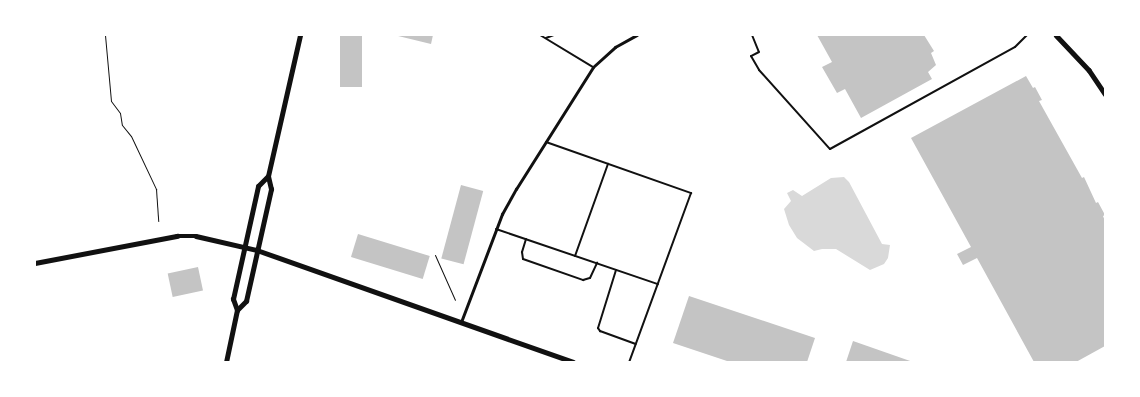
<!DOCTYPE html>
<style>
body{margin:0}
#map{position:relative;width:1140px;height:397px;overflow:hidden;background:#fff;font-family:"Libre Baskerville",serif}
div>[style]{position:absolute}
[style*='--x']{left:calc(var(--x)*1px);top:calc(var(--y)*1px);width:calc(var(--w)*1px);rotate:calc(var(--a)*1deg)}
.water>*{inset:0;background:#d9d9d9}
.building>*{inset:0;background:#c4c4c4;transform-origin:0 0}
.path>*{height:1px;margin:-0.5px;padding:0 0.5px;transform-origin:0.5px;border-radius:0.5px;background:#111}
.service>*{height:2px;margin:-1px;padding:0 1px;transform-origin:1px;border-radius:1px;background:#111}
.minor>*{height:3px;margin:-1.5px;padding:0 1.5px;transform-origin:1.5px;border-radius:1.5px;background:#111}
.tertiary>*{height:4.5px;margin:-2.25px;padding:0 2.25px;transform-origin:2.25px;border-radius:2.25px;background:#111}
.secondary>*{height:5px;margin:-2.5px;padding:0 2.5px;transform-origin:2.5px;border-radius:2.5px;background:#111}
span{translate:-50% -50%;white-space:nowrap;text-align:center;line-height:1.15;-webkit-text-stroke:4px #fff;paint-order:stroke}
.frame{position:absolute;inset:0;border:36px solid #fff;pointer-events:none}
</style>
<div id="map">
<div class="water">
<i style="clip-path:polygon(844px 177px,849px 182px,882px 244px,890px 245px,888px 258px,884px 264px,870px 270px,836px 249px,822px 249px,814px 251px,797px 238px,789px 225px,784px 209px,791px 201px,787px 193px,793px 190px,802px 196px,831px 178px)"></i>
</div>
<div class="building">
<i style="left:340px;top:35px;width:22px;height:52px"></i>
<i style="clip-path:polygon(394px 35px,433px 35px,431px 44px)"></i>
<i style="clip-path:polygon(817px 35px,924px 35px,934px 51px,931px 53px,936px 65px,928px 72px,932px 79px,861px 118px,845px 89px,837px 93px,822px 67px,832px 62px)"></i>
<i style="clip-path:polygon(1026px 76px,1033px 88px,1035px 87px,1042px 100px,1039px 101px,1082px 178px,1084px 177px,1096px 203px,1098px 202px,1105px 215px,1103px 216px,1105px 221px,1105px 346px,1076px 362px,1034px 362px,977px 258px,963px 265px,957px 254px,971px 247px,911px 138px)"></i>
<i style="left:461px;top:185px;width:23px;height:76px;rotate:15deg"></i>
<i style="left:358px;top:234px;width:75px;height:24px;rotate:17deg"></i>
<i style="left:198px;top:267px;width:24px;height:31px;rotate:78deg"></i>
<i style="clip-path:polygon(689px 296px,815px 338px,807px 362px,730px 362px,673px 343px)"></i>
<i style="clip-path:polygon(853px 341px,913px 362px,846px 362px)"></i>
</div>
<div class="path">
<i style="--x:105;--y:35;--w:66;--a:84.8"></i>
<i style="--x:111;--y:101;--w:15;--a:53"></i>
<i style="--x:120;--y:113;--w:12;--a:81"></i>
<i style="--x:122;--y:125;--w:14;--a:51"></i>
<i style="--x:131;--y:136;--w:59;--a:64.7"></i>
<i style="--x:156;--y:189;--w:32;--a:86"></i>
<i style="--x:435;--y:255;--w:49;--a:66"></i>
</div>
<div class="service">
<i style="--x:540;--y:35;--w:62;--a:31.1"></i>
<i style="--x:752;--y:35;--w:18;--a:68"></i>
<i style="--x:759;--y:52;--w:9;--a:153"></i>
<i style="--x:751;--y:56;--w:16;--a:60"></i>
<i style="--x:759;--y:70;--w:106;--a:48.1"></i>
<i style="--x:830;--y:149;--w:211;--a:-28.9"></i>
<i style="--x:1015;--y:47;--w:17;--a:-45"></i>
<i style="--x:546;--y:38;--w:9;--a:-21"></i>
<i style="--x:546;--y:142;--w:154;--a:19.4"></i>
<i style="--x:691;--y:193;--w:180;--a:110.1"></i>
<i style="--x:496;--y:229;--w:171;--a:18.8"></i>
<i style="--x:526;--y:239;--w:14;--a:107"></i>
<i style="--x:522;--y:252;--w:7;--a:82"></i>
<i style="--x:523;--y:259;--w:64;--a:19.3"></i>
<i style="--x:583;--y:280;--w:7;--a:-16"></i>
<i style="--x:590;--y:278;--w:17;--a:-65"></i>
<i style="--x:575;--y:256;--w:98;--a:-70.3"></i>
<i style="--x:616;--y:270;--w:61;--a:107.2"></i>
<i style="--x:598;--y:328;--w:4;--a:56"></i>
<i style="--x:600;--y:331;--w:38;--a:20"></i>
</div>
<div class="minor">
<i style="--x:461;--y:322;--w:116;--a:-69.2"></i>
<i style="--x:502;--y:214;--w:29;--a:-61"></i>
<i style="--x:516;--y:189;--w:144;--a:-57.7"></i>
<i style="--x:593;--y:67;--w:30;--a:-42"></i>
<i style="--x:615;--y:47;--w:25;--a:-29"></i>
</div>
<div class="tertiary">
<i style="--x:1056;--y:35;--w:48;--a:46.7"></i>
<i style="--x:1089;--y:70;--w:29;--a:56"></i>
<i style="--x:35;--y:263;--w:145;--a:-10.8"></i>
<i style="--x:177;--y:236;--w:19;--a:0"></i>
<i style="--x:196;--y:236;--w:63;--a:12.9"></i>
<i style="--x:257;--y:250;--w:335;--a:19.5"></i>
</div>
<div class="secondary">
<i style="--x:237;--y:310;--w:13;--a:-45"></i>
<i style="--x:246;--y:301;--w:115;--a:-77.4"></i>
<i style="--x:271;--y:189;--w:13;--a:-103"></i>
<i style="--x:268;--y:176;--w:145;--a:-77.2"></i>
<i style="--x:226;--y:362;--w:53;--a:-78.1"></i>
<i style="--x:237;--y:310;--w:12;--a:-110"></i>
<i style="--x:233;--y:299;--w:116;--a:-77.5"></i>
<i style="--x:258;--y:186;--w:14;--a:-45"></i>
</div>
<div class="frame"></div>
</div>
